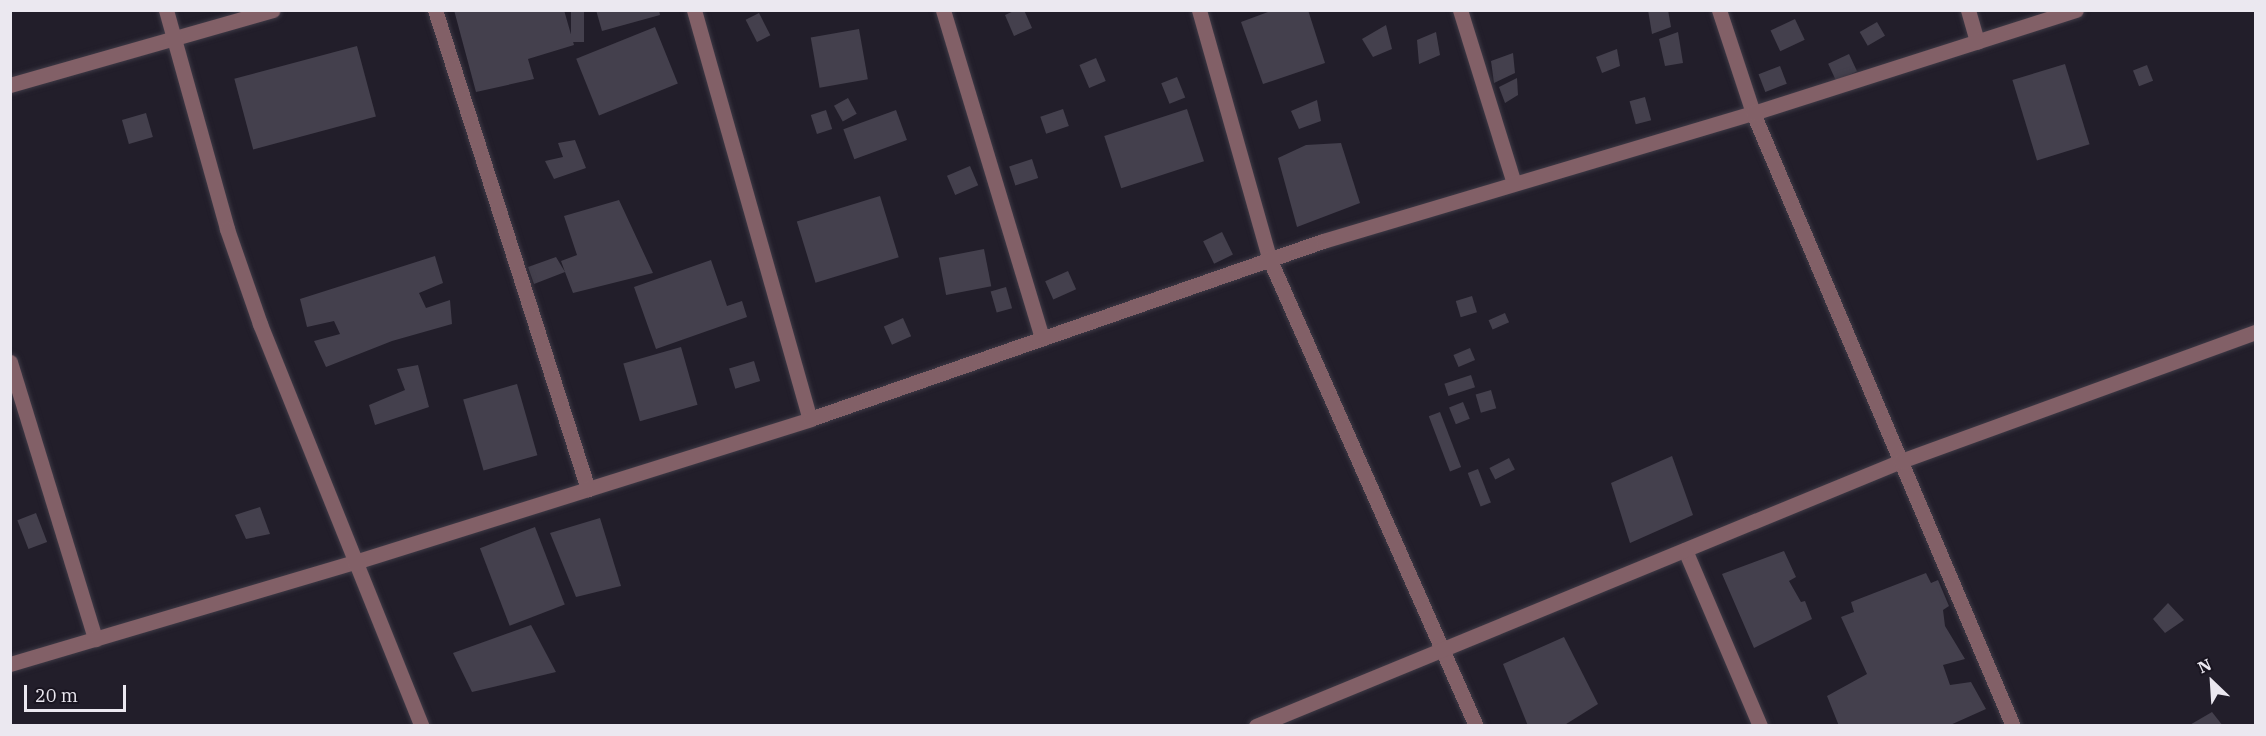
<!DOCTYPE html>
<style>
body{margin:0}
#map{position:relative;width:2266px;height:736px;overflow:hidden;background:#221e2a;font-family:"IBM Plex Serif",serif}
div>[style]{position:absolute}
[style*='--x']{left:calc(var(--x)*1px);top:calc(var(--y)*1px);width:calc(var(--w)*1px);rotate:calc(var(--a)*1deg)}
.building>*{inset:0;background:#44404d;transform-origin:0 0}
.roads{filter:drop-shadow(0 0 2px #3e3a46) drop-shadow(0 0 2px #3e3a46)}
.minor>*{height:15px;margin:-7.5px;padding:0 7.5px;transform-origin:7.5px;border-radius:7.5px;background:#826067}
.tertiary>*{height:15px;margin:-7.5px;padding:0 7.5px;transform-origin:7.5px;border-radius:7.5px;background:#826067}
span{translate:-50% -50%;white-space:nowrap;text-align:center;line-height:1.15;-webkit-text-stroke:5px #191520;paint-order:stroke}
.frame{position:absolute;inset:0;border:12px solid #ebe8f0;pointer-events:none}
.north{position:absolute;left:2182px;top:652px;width:60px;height:60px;-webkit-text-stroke:4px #191520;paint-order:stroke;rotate:335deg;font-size:16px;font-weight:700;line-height:24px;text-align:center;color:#ebe8f0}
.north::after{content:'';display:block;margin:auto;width:21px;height:27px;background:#ebe8f0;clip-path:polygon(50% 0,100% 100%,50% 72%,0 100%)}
.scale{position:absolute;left:24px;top:685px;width:102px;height:27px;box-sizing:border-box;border:3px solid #ebe8f0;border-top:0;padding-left:8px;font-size:18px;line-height:21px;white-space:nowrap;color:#ebe8f0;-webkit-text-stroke:4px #191520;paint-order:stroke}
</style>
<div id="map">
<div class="building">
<i style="clip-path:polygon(454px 10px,564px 10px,574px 45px,528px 59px,534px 79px,476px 92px)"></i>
<i style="left:571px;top:10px;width:13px;height:32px"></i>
<i style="clip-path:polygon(596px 10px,659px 10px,660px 15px,602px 31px)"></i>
<i style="clip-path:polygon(1016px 10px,1024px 10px,1032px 28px,1014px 36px,1005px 15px)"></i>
<i style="clip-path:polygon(1273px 10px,1308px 10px,1325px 63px,1263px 84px,1241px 22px)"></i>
<i style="clip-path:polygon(1648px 10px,1668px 10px,1671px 27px,1652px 34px)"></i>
<i style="left:759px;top:13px;width:25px;height:15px;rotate:63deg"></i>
<i style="left:1795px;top:19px;width:23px;height:27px;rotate:65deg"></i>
<i style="left:1877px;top:22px;width:16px;height:20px;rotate:60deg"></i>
<i style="clip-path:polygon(1386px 25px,1392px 49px,1373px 57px,1362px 39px)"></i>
<i style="left:655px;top:27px;width:61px;height:85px;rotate:68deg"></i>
<i style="left:859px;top:29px;width:51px;height:49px;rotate:80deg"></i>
<i style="clip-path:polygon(1436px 32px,1440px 55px,1419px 64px,1417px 40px)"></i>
<i style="clip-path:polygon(1678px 32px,1683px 63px,1665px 66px,1659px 39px)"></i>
<i style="left:357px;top:46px;width:73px;height:127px;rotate:75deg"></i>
<i style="clip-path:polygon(1617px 49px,1620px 66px,1602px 73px,1596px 57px)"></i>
<i style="clip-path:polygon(1513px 53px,1515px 73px,1494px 83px,1491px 61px)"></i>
<i style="left:1849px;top:54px;width:19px;height:23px;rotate:65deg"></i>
<i style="left:1096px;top:58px;width:25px;height:18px;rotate:67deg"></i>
<i style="left:2065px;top:64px;width:84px;height:55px;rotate:73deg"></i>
<i style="left:2147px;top:65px;width:17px;height:15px;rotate:69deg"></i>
<i style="left:1780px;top:66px;width:19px;height:23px;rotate:69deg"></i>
<i style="left:1177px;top:77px;width:22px;height:17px;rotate:68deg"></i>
<i style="clip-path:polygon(1517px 78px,1518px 95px,1505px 103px,1499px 87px)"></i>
<i style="left:1645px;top:97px;width:24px;height:16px;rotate:75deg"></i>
<i style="left:848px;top:98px;width:18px;height:16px;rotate:61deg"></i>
<i style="clip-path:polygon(1317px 100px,1321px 121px,1299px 129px,1291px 111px)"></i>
<i style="left:1063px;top:109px;width:18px;height:24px;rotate:71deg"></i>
<i style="left:1187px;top:109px;width:55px;height:87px;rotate:72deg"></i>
<i style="left:826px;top:110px;width:20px;height:16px;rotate:72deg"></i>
<i style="left:896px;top:110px;width:32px;height:56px;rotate:70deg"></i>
<i style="left:146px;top:113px;width:25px;height:25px;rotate:74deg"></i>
<i style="clip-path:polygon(575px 140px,586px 168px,554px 179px,545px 161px,563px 157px,558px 143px)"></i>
<i style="clip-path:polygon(1341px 143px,1360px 203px,1297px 227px,1278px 158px,1306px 145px)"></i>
<i style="left:1032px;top:159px;width:20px;height:24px;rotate:72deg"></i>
<i style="left:970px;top:166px;width:21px;height:25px;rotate:67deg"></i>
<i style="left:880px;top:196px;width:64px;height:87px;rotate:73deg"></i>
<i style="clip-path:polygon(619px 200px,653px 273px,573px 293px,565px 272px,534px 284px,528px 267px,556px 257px,565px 272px,561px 261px,577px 255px,564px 216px)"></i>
<i style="left:1222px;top:232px;width:25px;height:21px;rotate:64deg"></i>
<i style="left:984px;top:249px;width:38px;height:46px;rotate:79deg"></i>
<i style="clip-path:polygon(435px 256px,443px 283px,419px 293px,426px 308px,450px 300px,452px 324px,392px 341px,326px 367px,314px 341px,340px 334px,334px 321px,307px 327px,300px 299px)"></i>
<i style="clip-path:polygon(711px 260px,727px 306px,742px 301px,747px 317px,656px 349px,634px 287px)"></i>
<i style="left:1068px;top:271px;width:20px;height:25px;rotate:66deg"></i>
<i style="left:1006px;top:287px;width:22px;height:16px;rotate:74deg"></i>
<i style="left:1472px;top:296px;width:17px;height:17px;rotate:73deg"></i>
<i style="left:1505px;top:313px;width:10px;height:18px;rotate:66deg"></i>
<i style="left:903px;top:318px;width:20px;height:21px;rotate:66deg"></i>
<i style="left:681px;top:347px;width:60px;height:60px;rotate:74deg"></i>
<i style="left:1470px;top:348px;width:13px;height:18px;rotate:67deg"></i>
<i style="left:754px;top:361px;width:21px;height:26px;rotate:73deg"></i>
<i style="clip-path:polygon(418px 365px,429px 407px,375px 425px,369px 405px,405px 390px,397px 369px)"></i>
<i style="left:1471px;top:375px;width:13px;height:28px;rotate:72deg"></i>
<i style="left:517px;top:384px;width:74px;height:56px;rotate:74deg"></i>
<i style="left:1491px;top:390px;width:19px;height:16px;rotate:74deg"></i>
<i style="left:1463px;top:402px;width:18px;height:15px;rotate:68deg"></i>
<i style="left:1440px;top:412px;width:59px;height:12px;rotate:69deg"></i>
<i style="clip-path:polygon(1672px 456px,1693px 515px,1630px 543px,1611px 483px)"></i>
<i style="left:1509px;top:458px;width:13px;height:22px;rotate:63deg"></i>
<i style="left:1478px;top:469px;width:36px;height:11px;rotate:69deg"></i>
<i style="clip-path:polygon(260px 507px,270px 534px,246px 539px,235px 515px)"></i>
<i style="left:36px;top:513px;width:31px;height:20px;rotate:69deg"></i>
<i style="clip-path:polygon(600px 518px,621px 586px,576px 597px,550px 533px)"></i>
<i style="left:535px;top:527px;width:83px;height:59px;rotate:69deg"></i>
<i style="clip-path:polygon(1784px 551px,1796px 577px,1789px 581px,1801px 602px,1805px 601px,1812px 619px,1754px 648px,1722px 574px)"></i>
<i style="clip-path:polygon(1926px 573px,1931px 583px,1938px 580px,1949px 606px,1943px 610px,1945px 626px,1965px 659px,1943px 665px,1950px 685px,1971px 682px,1986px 709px,1948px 726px,1839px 726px,1827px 696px,1867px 674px,1841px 617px,1854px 612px,1851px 602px)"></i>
<i style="clip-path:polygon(2168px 603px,2184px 620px,2165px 633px,2153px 619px)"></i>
<i style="clip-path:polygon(531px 625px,556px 672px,472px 692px,453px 653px)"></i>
<i style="clip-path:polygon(1564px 637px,1598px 704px,1563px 726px,1528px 726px,1503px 664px)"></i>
<i style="clip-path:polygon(2212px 712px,2223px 726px,2188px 726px)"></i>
</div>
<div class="roads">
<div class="minor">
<i style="--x:435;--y:10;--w:503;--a:72.29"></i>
<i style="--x:694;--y:10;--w:425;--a:74.2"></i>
<i style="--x:943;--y:10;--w:343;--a:73.2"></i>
<i style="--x:1199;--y:10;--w:258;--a:74.2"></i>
<i style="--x:1269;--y:258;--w:512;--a:66.14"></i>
<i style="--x:1460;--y:10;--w:181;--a:72.7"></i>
<i style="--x:1719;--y:10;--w:108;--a:71.7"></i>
<i style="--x:1753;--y:113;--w:666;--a:67.02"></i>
<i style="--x:1968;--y:10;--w:33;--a:74"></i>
<i style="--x:10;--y:85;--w:273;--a:-15.9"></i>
<i style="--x:10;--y:362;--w:290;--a:72.9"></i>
<i style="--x:1685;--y:550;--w:191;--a:66.9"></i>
<i style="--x:10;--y:664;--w:360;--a:-16.5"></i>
<i style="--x:355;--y:562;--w:477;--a:-17.4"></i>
<i style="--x:810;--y:419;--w:543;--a:-19.14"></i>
<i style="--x:1323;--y:241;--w:449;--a:-16.6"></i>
<i style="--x:1753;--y:113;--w:339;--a:-17.7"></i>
<i style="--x:1256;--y:726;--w:697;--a:-22.34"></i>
<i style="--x:1901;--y:461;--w:378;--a:-20"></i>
</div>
<div class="tertiary">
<i style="--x:166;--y:10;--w:227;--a:74.4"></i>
<i style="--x:227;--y:229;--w:101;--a:70.8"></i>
<i style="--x:260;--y:324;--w:433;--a:68.1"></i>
</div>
</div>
<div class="frame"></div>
<div class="north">N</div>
<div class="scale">20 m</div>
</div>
